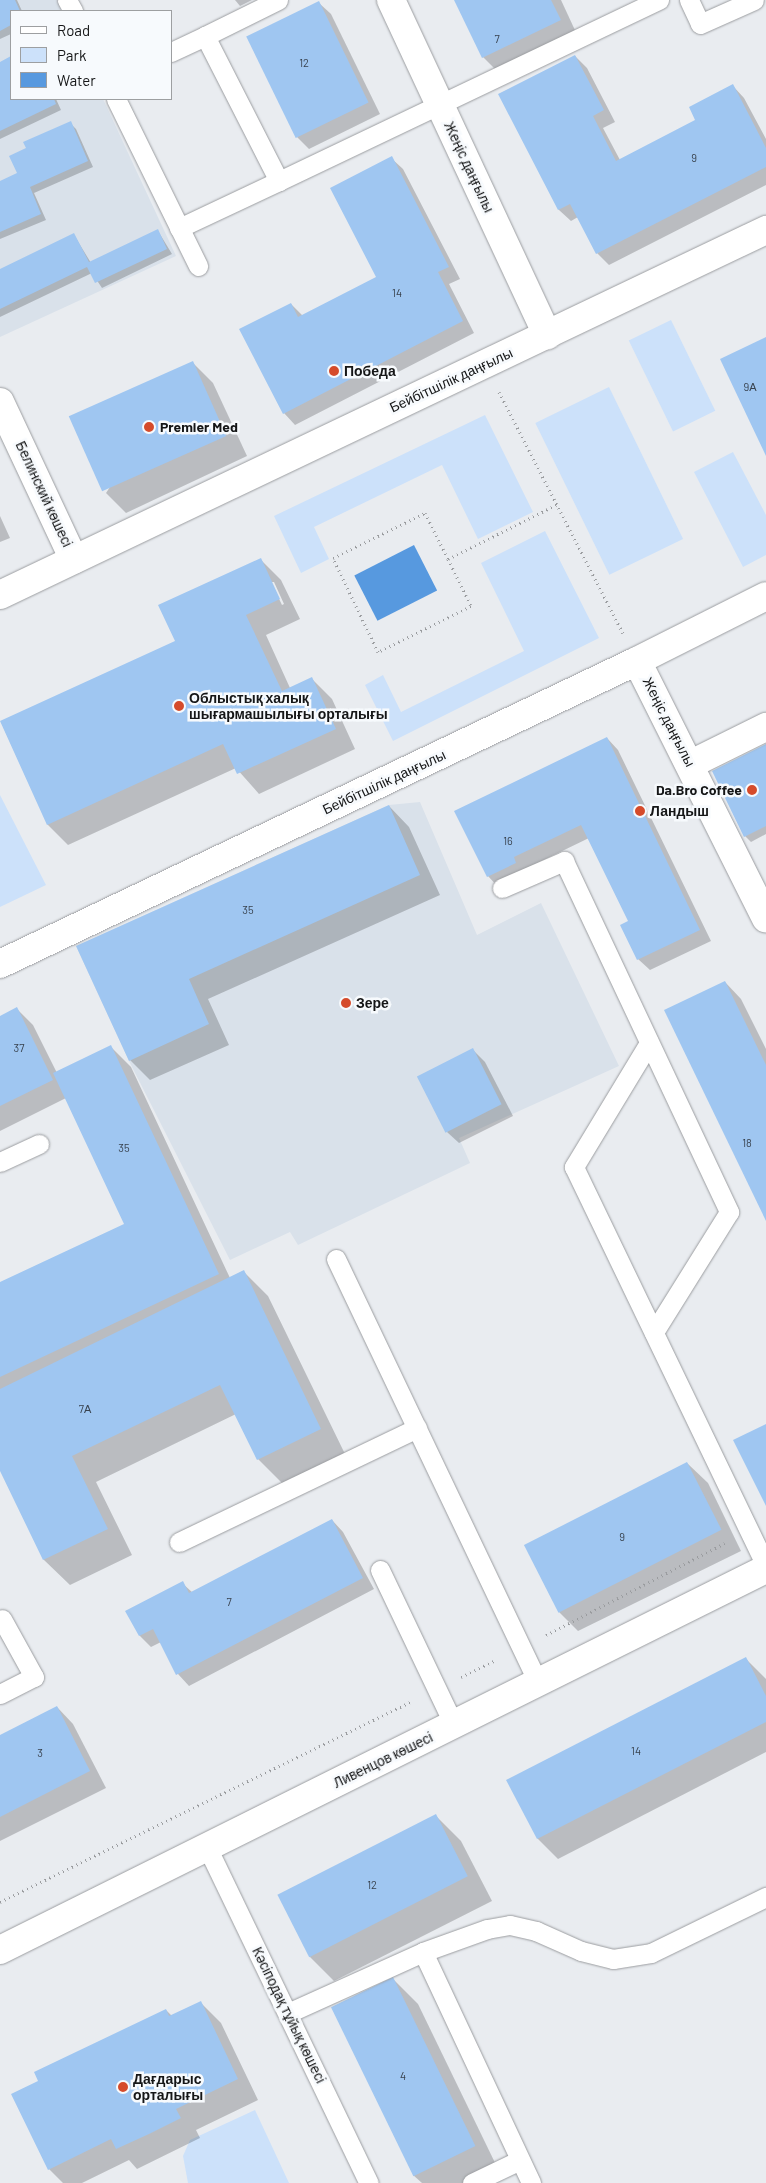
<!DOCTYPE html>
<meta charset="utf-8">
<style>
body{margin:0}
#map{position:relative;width:766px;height:2183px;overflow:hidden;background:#e9ecf0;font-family:Barlow,sans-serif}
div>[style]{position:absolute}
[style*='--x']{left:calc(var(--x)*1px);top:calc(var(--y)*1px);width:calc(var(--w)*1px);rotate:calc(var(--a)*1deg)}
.built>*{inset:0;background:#d9e1ea}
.green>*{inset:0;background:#cce1fa;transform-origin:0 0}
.water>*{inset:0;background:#5799df;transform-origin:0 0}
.shadow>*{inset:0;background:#0003}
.building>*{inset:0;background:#9fc6f1;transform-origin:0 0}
.path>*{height:3px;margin-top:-1.5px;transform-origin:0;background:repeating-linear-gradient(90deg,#9a9c9f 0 1px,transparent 0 5px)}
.roads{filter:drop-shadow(0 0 1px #9b9da0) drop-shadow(0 0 1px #9b9da0)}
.lane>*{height:19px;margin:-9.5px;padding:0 9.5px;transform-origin:9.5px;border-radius:9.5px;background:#fff}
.street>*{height:28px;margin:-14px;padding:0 14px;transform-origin:14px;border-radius:14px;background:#fff}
.secondary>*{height:28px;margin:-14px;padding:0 14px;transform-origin:14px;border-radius:14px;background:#fff}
.dots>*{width:14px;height:14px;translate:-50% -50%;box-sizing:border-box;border:2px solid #f7fafd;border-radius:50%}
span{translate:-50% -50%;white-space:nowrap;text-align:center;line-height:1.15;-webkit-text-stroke:5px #f7fafd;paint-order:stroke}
.number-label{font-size:11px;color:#38424e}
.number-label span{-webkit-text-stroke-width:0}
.street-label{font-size:14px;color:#151617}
.poi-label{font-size:14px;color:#151617;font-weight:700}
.left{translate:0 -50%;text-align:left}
.right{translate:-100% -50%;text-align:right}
.legend{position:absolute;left:10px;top:10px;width:162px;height:90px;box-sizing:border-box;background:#f7fafd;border:1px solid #9d9fa1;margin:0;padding:6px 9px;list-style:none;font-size:15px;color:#151617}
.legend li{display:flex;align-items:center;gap:10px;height:25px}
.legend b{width:25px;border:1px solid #9d9fa1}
</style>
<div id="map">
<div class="built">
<i style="clip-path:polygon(0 0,57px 0,62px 11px,11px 11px,11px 99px,103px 99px,176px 256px,0 337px)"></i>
<i style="clip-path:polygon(420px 802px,477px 935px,541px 903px,619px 1066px,459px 1138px,470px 1163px,298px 1245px,290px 1232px,230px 1260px,129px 1061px,76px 946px,389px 805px)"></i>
</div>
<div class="green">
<i style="left:671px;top:320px;width:101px;height:47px;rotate:64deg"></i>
<i style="left:609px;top:387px;width:169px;height:82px;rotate:64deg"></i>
<i style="clip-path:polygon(485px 415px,533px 512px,478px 539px,442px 465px,314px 527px,329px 559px,301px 573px,274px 516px)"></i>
<i style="clip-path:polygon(733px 452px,766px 515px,766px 555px,743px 567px,694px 472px)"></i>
<i style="clip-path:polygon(545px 531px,599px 638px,393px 741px,365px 685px,383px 675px,401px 712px,524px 651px,481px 563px)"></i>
<i style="clip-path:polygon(0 795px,46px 885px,0 907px)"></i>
<i style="clip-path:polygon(255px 2110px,289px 2183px,188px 2183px,183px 2156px,190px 2140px)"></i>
</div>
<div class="water">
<i style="left:414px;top:545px;width:51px;height:67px;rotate:63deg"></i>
</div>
<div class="shadow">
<i style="clip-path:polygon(0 0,17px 0,22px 11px,11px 11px,11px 34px,0 39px)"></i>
<i style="clip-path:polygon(235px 0,252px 0,240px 6px)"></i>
<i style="clip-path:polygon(456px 0,561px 0,580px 41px,503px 77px,483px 57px)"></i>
<i style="clip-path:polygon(319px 3px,331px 14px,380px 114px,309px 149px,297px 137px)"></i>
<i style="clip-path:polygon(575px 56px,587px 68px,615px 122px,603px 128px,620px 160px,697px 120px,733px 86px,744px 98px,766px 139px,766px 185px,609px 265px,597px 253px,578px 217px,571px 221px,559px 210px,500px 95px)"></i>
<i style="clip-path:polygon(11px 58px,11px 99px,56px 99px,61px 110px,0 139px,0 63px)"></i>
<i style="clip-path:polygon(70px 123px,76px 129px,93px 167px,34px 193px,46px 220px,0 239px,0 182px,19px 174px)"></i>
<i style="clip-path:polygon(391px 158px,403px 169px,460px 279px,449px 284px,474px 333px,295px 425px,284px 413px,291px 304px,303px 316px,378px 278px)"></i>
<i style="clip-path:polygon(158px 231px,172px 254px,102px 288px,92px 273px,0 317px,0 270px,74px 235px,91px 263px)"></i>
<i style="clip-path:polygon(192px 362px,213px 383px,247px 456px,126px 513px,106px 493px)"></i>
<i style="clip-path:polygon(0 516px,10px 538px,0 542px)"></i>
<i style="clip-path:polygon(evenodd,261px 560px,281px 580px,300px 619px,266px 635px,290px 688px,312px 679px,332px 699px,355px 749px,259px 794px,236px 768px,68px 845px,48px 825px,1px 722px,176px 642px,261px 560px,271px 582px,274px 582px,284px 604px,282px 605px,271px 582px)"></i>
<i style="clip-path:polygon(607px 738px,618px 750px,711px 941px,650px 970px,638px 959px,630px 922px,589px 838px,525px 869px,499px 888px,488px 876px)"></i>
<i style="clip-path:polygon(766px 746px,766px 834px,751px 842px,745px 836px)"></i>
<i style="clip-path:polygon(389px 806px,409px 827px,440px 895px,208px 999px,229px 1045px,150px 1080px,130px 1060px,78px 947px)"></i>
<i style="clip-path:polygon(725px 982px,741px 999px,766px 1049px,766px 1218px)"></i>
<i style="clip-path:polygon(17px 1009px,33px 1025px,57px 1073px,111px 1047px,131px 1067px,230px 1278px,243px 1271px,268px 1296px,345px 1454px,283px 1484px,258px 1459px,236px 1414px,96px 1482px,132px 1555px,70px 1585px,44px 1560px,0 1469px,0 1283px,126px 1224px,66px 1098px,0 1131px,0 1017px)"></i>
<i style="clip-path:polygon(473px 1050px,485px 1062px,513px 1116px,459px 1143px,447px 1132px)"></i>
<i style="clip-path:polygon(687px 1463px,708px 1483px,741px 1551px,578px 1631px,558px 1611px)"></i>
<i style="clip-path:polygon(332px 1520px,343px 1532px,374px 1589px,189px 1686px,178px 1674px,161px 1642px,151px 1647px,140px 1636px,127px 1611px,182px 1583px,193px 1593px)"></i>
<i style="clip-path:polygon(746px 1659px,766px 1679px,766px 1752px,558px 1859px,538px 1839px,508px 1781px)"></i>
<i style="clip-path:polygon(57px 1707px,73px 1724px,106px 1788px,0 1841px,0 1736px)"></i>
<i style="clip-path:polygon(436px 1816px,461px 1841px,492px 1901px,334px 1981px,309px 1956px)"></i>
<i style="clip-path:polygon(393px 1979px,418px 2004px,499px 2171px,474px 2183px,422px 2183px,413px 2175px)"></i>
<i style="clip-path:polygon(201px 2003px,221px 2023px,258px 2100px,196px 2130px,200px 2138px,137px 2169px,129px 2160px,82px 2183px,63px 2183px,49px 2169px,166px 2010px,172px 2016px)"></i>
</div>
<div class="building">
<i style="clip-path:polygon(0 0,15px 0,20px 11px,11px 11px,11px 25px,0 31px)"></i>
<i style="clip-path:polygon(454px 0,551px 0,561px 20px,482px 58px)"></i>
<i style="left:319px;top:1px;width:113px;height:81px;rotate:64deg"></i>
<i style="clip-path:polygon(575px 55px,604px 110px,593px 116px,616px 161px,695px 120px,689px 107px,733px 84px,766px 148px,766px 167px,596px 254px,570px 204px,558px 210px,498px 94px)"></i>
<i style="clip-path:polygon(11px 56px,11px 99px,54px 99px,56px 104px,0 131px,0 62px)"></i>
<i style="clip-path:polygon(71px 121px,88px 161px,30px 187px,41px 214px,0 232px,0 181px,17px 173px,9px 156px,26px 148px,23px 142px)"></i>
<i style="clip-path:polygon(392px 156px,449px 267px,438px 272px,463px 321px,283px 414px,239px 329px,291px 303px,298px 317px,376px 277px,330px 188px)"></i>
<i style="clip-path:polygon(158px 229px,167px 249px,95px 283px,87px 267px,0 309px,0 269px,74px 233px,89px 262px)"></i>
<i style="clip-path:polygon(766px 337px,766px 456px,720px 359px)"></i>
<i style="left:193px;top:361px;width:82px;height:136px;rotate:66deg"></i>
<i style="clip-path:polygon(261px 558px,280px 599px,246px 615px,282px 691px,312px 677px,336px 729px,237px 774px,223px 744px,47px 825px,0 721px,175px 641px,158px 605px)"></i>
<i style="clip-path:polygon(607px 737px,700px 930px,637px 960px,620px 925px,628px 921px,581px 825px,514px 857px,516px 863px,487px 877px,454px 811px)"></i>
<i style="clip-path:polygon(766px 744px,766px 826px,744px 837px,712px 771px)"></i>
<i style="clip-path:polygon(389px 805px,420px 875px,189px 979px,209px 1024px,129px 1061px,76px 946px)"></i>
<i style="clip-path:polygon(725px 981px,766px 1065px,766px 1221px,664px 1010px)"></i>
<i style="clip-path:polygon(17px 1007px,53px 1080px,0 1106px,0 1016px)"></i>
<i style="clip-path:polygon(111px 1045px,219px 1274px,0 1377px,0 1282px,124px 1224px,53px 1073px)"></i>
<i style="left:473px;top:1048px;width:63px;height:63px;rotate:63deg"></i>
<i style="clip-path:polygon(244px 1270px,321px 1429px,257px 1460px,220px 1385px,72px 1456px,108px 1529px,43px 1560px,0 1471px,0 1389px)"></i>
<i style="clip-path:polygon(766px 1424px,766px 1506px,733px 1440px)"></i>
<i style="left:687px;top:1462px;width:76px;height:183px;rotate:63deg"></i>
<i style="clip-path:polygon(332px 1519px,363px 1578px,176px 1675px,153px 1629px,139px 1636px,125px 1611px,183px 1581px,189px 1593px)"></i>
<i style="clip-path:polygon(746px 1657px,766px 1696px,766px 1722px,537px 1839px,506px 1780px)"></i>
<i style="clip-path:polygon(57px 1706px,90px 1771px,0 1817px,0 1735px)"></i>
<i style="left:436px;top:1814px;width:70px;height:178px;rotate:63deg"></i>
<i style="left:393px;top:1977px;width:188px;height:69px;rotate:64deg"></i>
<i style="clip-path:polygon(201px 2001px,238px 2079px,176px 2109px,181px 2118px,149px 2134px,116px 2149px,111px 2139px,48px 2170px,11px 2094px,38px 2081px,34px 2072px,166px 2009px,169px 2016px)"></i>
</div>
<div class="path">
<i style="--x:499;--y:392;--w:271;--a:62.8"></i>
<i style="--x:448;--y:559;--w:52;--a:63.9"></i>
<i style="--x:471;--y:606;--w:104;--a:153.7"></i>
<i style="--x:378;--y:652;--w:104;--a:-115.6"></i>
<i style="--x:333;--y:558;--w:102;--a:-26.1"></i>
<i style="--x:425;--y:513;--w:51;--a:63.4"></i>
<i style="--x:448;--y:559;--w:121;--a:-26.6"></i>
<i style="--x:546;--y:1635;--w:201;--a:-27.2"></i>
<i style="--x:461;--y:1677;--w:39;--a:-26"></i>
<i style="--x:0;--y:1902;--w:459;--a:-26"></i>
</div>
<div class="roads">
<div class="lane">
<i style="--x:67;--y:0;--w:13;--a:61"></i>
<i style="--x:278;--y:0;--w:81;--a:153.7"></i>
<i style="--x:205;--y:36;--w:163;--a:63"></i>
<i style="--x:279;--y:181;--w:421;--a:-25.5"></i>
<i style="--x:689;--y:0;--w:26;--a:65"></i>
<i style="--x:700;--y:24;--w:59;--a:-24"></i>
<i style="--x:171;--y:52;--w:38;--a:-25"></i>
<i style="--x:116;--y:99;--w:186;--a:63.8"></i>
<i style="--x:179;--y:228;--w:110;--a:-25.2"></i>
<i style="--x:502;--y:888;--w:68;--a:-23.5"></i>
<i style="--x:564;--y:861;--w:388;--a:64.8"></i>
<i style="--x:729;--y:1212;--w:142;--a:122"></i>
<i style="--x:649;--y:1043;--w:145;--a:121.2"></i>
<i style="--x:574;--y:1167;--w:443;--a:64.3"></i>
<i style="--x:0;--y:1162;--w:43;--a:-24.8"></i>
<i style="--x:336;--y:1259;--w:470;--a:64.5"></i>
<i style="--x:179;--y:1542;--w:264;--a:-25.6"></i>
<i style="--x:380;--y:1570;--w:172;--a:64.5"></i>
<i style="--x:0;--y:1694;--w:38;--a:-27"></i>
<i style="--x:34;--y:1677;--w:66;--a:-118.9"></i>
<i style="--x:207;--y:1847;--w:373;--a:64.3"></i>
<i style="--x:423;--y:1952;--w:255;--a:64.9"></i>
<i style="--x:288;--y:2013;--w:148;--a:-24.3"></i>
<i style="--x:423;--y:1952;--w:68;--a:-19.8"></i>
<i style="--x:487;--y:1929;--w:23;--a:-10"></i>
<i style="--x:510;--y:1925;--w:27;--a:13"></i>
<i style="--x:536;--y:1931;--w:49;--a:24"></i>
<i style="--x:581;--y:1951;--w:33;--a:14"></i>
<i style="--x:613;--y:1959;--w:38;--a:-9"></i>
<i style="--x:651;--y:1953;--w:128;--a:-26"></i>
<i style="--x:472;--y:2183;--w:53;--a:-25.6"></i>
</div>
<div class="street">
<i style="--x:391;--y:0;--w:370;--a:65"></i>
<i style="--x:0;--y:402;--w:174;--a:64.9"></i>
<i style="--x:0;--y:1950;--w:856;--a:-26.45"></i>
</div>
<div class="secondary">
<i style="--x:0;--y:595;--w:849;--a:-25.48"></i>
<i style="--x:637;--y:661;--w:288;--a:63.4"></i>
<i style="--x:691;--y:764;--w:84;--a:-26.3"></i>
<i style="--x:0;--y:964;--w:705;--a:-25.44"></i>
<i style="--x:637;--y:661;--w:144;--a:-26.7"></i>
</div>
</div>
<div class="dots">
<i style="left:334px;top:371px;background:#d54b2b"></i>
<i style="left:149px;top:427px;background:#d54b2b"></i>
<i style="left:179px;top:706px;background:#d54b2b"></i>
<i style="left:752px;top:790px;background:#d54b2b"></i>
<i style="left:640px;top:811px;background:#d54b2b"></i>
<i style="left:346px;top:1003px;background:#d54b2b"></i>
<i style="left:123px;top:2087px;background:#d54b2b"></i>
</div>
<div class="number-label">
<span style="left:497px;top:39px">7</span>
<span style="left:304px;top:63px">12</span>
<span style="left:694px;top:158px">9</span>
<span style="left:397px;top:293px">14</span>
<span style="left:750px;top:387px">9А</span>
<span style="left:508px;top:841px">16</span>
<span style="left:248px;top:910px">35</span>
<span style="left:19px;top:1048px">37</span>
<span style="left:747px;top:1143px">18</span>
<span style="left:124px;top:1148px">35</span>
<span style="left:85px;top:1409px">7А</span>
<span style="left:622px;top:1537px">9</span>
<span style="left:229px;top:1602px">7</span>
<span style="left:636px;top:1751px">14</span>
<span style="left:40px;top:1753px">3</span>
<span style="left:372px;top:1885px">12</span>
<span style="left:403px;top:2076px">4</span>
</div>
<div class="street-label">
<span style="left:469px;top:167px;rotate:65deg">Жеңіс даңғылы</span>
<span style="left:451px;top:380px;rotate:-25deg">Бейбітшілік даңғылы</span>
<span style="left:44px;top:494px;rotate:65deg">Белинский көшесі</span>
<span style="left:669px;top:722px;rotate:63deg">Жеңіс даңғылы</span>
<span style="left:384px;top:782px;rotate:-25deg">Бейбітшілік даңғылы</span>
<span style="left:383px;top:1760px;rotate:-26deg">Ливенцов көшесі</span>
<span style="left:289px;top:2015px;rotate:64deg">Кәсіподақ тұйық көшесі</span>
</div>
<div class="poi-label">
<span class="left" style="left:344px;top:371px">Победа</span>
<span class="left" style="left:160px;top:427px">Premier Med</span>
<span class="left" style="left:189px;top:706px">Облыстық халық<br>шығармашылығы орталығы</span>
<span class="right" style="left:742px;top:790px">Da.Bro Coffee</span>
<span class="left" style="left:650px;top:811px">Ландыш</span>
<span class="left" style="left:356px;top:1003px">Зере</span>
<span class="left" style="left:133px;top:2087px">Дағдарыс<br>орталығы</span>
</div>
<ul class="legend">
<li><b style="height:6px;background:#fff"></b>Road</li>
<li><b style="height:14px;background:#cce1fa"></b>Park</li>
<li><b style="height:14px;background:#5799df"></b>Water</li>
</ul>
</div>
